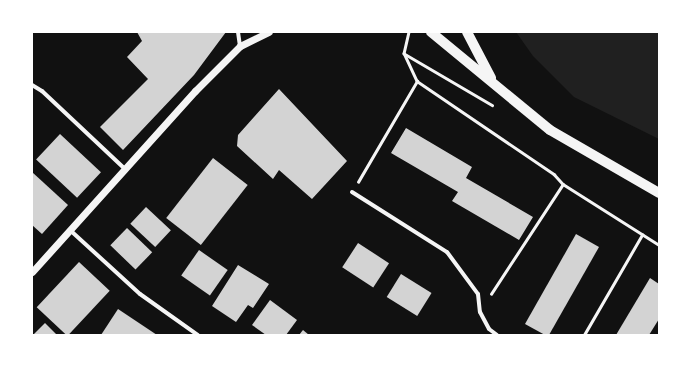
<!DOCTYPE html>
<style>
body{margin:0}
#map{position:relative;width:691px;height:367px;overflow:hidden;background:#111;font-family:Lora,serif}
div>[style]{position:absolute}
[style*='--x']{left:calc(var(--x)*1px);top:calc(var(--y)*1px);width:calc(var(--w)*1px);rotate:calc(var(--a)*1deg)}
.green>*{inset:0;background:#202020}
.building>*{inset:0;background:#d3d3d3;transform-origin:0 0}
.path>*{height:2.5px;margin:-1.25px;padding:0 1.25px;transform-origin:1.25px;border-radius:1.25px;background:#f5f5f5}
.minor>*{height:4px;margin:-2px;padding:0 2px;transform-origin:2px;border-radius:2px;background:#f5f5f5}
.tertiary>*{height:7px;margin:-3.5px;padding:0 3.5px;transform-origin:3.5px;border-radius:3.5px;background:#f5f5f5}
.primary>*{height:10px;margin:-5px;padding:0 5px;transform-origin:5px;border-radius:5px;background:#f5f5f5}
span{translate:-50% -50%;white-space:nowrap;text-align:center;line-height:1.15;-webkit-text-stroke:3.5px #fff;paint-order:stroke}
.frame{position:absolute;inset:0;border:33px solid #fff;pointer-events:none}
</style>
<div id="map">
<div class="green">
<i style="clip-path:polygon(516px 32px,659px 32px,659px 139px,574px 97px,533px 56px)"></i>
</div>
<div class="building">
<i style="clip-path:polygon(137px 32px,226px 32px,194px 75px,123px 150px,100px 127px,148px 79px,127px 57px,142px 41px)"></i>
<i style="clip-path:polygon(279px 89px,347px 161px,312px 199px,279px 170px,273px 179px,237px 146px,238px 135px)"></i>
<i style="clip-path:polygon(406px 128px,472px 167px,466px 178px,533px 217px,519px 240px,452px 201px,458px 192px,391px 153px)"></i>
<i style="left:60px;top:134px;width:56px;height:35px;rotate:43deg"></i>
<i style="left:213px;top:158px;width:44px;height:76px;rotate:38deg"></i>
<i style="clip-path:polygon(32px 172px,68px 205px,42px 234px,32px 225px)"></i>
<i style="left:146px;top:207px;width:34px;height:23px;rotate:43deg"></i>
<i style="left:127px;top:228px;width:35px;height:24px;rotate:44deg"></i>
<i style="clip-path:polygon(576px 234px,599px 247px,549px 335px,545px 335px,525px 324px)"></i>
<i style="left:358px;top:243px;width:37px;height:29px;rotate:33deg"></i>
<i style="left:199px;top:250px;width:35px;height:31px;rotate:35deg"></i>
<i style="left:79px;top:262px;width:42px;height:62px;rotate:43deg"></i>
<i style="clip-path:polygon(238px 265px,269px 284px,253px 308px,248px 305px,236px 322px,212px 306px)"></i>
<i style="left:401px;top:274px;width:36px;height:27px;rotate:32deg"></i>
<i style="clip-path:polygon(650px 278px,659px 284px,659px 319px,649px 335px,616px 335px)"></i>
<i style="clip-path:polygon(270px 300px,297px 320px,286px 335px,266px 335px,252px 325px)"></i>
<i style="clip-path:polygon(118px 309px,157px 335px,101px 335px)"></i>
<i style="clip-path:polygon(45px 323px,57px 335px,33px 335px)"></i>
<i style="clip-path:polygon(303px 330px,309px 335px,299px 335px)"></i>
</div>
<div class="path">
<i style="--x:409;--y:32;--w:22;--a:103"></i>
<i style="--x:404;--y:53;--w:31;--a:65"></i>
<i style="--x:417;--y:81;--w:166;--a:34.2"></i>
<i style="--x:554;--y:174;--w:13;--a:48"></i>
<i style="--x:563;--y:184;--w:114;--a:32.4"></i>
<i style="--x:405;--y:54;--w:101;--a:30.4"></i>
<i style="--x:358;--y:182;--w:117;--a:-59.7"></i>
<i style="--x:491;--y:294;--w:131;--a:-56.8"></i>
<i style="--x:584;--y:335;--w:116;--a:-59.9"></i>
</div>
<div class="minor">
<i style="--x:238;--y:32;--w:14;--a:82"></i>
<i style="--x:32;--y:85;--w:12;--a:31"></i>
<i style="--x:42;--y:91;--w:112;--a:43.2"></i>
<i style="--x:352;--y:192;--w:112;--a:32.3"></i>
<i style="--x:447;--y:252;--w:52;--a:53.6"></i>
<i style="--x:478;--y:294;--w:18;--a:84"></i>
<i style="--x:480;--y:312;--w:19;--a:62"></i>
<i style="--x:489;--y:329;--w:10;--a:37"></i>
<i style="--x:71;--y:231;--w:93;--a:42.4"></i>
<i style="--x:140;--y:294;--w:71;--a:35.3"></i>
</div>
<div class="tertiary">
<i style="--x:32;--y:272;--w:244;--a:-48"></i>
<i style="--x:195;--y:91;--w:64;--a:-45"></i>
<i style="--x:240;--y:46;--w:32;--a:-26"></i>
</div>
<div class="primary">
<i style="--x:431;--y:32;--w:154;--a:39.5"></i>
<i style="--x:550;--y:130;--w:126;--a:30"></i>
<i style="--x:467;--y:32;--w:52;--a:62.4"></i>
</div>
<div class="frame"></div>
</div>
